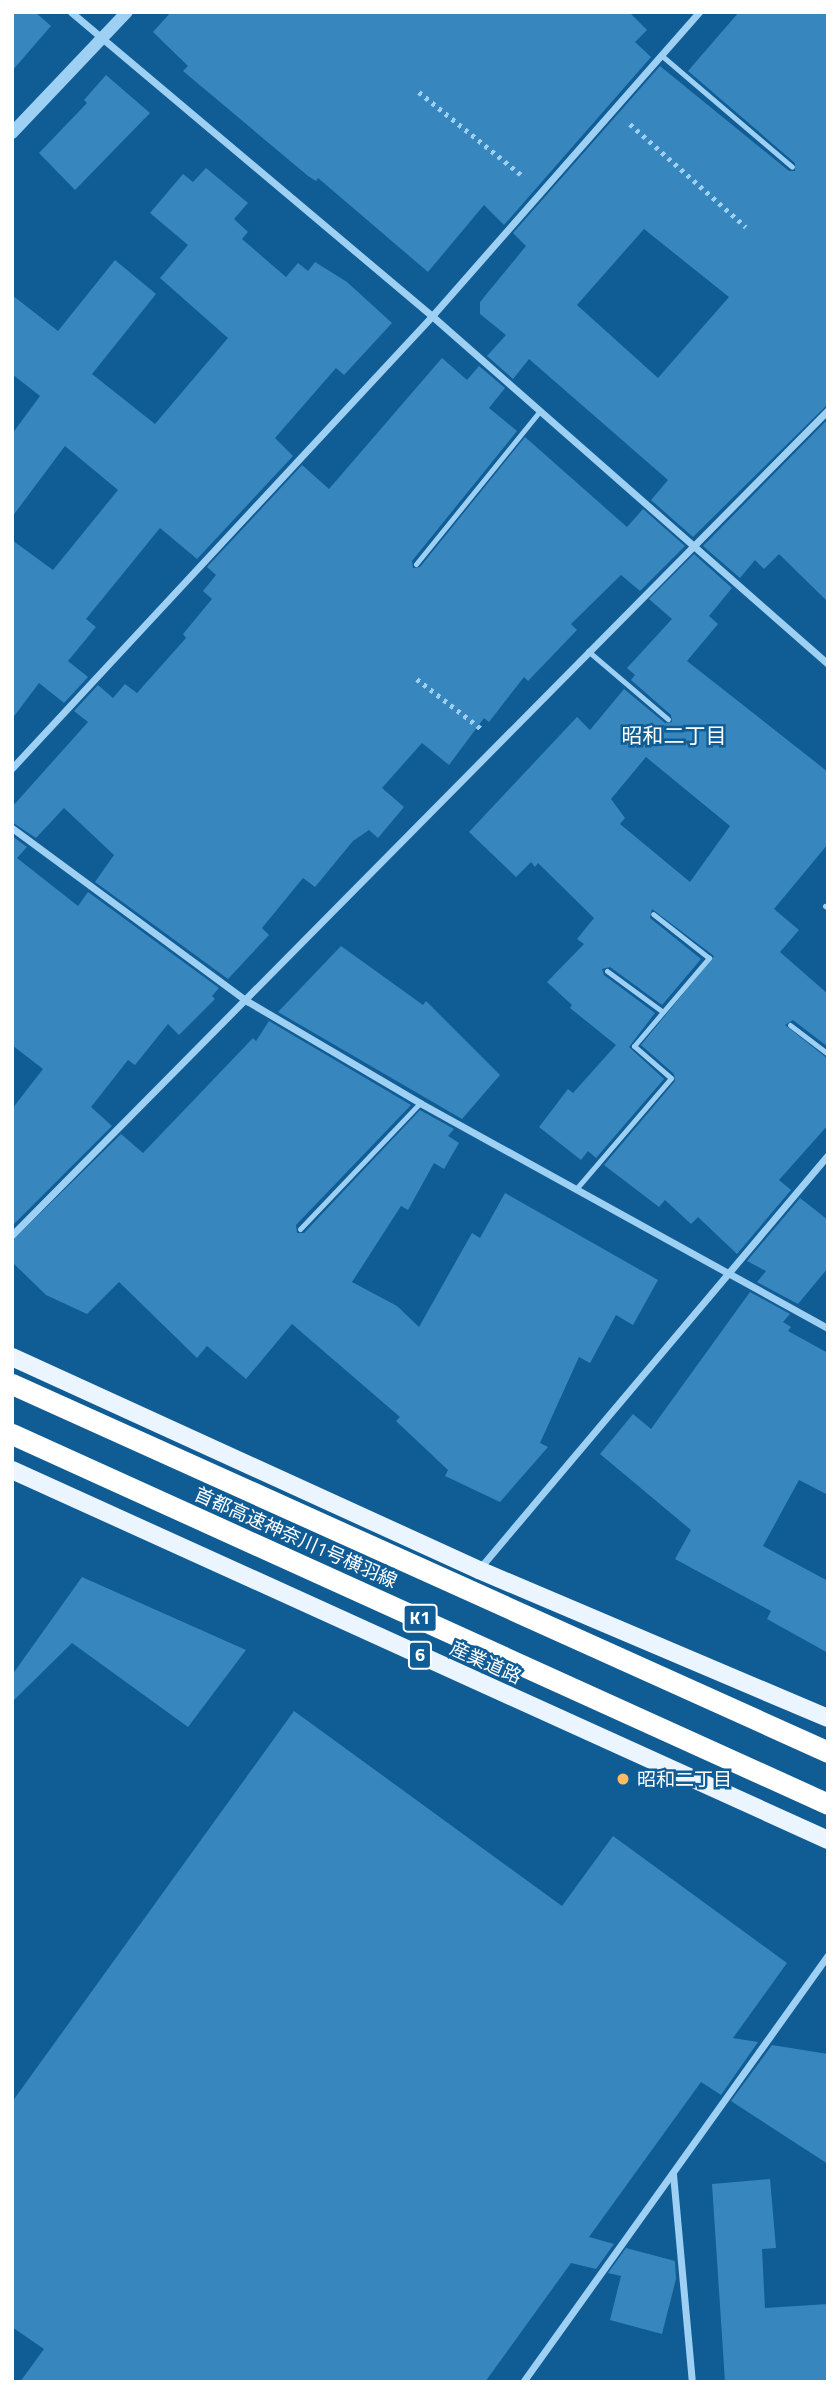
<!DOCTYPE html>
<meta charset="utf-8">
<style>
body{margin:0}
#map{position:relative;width:840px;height:2394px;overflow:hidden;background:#105c95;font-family:"Titillium Web","Noto Sans JP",sans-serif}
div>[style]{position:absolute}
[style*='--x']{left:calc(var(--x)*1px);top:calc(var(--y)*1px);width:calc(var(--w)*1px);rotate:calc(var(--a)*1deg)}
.building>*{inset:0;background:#3886be}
.path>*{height:4.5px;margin-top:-2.25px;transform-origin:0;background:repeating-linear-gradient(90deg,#9ed0f4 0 3.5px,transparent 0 8.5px)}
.service>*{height:5px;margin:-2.5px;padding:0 2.5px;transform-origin:2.5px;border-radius:2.5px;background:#9ed0f4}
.minor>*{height:7px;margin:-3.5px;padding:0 3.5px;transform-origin:3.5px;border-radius:3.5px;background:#9ed0f4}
.tertiary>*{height:12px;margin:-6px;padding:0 6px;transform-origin:6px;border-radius:6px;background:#9ed0f4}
.primary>*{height:18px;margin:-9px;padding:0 9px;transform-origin:9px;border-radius:9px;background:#ebf5ff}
.motorway>*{height:21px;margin:-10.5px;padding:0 10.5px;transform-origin:10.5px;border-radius:10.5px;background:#fff}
.dots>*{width:19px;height:19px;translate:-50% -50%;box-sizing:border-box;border:4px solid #105c95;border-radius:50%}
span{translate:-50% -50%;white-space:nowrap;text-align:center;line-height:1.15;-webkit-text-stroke:5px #105c95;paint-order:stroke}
.shield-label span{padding:2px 5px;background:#105c95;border:2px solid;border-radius:5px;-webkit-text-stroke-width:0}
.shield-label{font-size:18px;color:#fff;font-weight:700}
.street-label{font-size:19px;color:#fff}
.poi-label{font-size:19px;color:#fff}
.left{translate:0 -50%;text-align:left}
.neighbourhood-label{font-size:21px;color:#fff}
.frame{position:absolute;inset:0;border:14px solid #fff;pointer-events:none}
</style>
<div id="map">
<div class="building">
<i style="clip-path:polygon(12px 12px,35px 12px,51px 26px,12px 71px)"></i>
<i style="clip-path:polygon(171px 12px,629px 12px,647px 30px,635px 42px,651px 57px,504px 225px,484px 205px,428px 272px,318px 178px,316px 181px,308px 176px,183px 71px,188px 66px,153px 32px)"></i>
<i style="clip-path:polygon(evenodd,739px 12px,828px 12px,828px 404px,693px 537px,651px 500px,668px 480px,529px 359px,513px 379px,487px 356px,506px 335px,480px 314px,480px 302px,526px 246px,513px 233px,660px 66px,789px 171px,795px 171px,795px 163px,688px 71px,739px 12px,644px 229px,729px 297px,658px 378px,577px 305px,644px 229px)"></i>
<i style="clip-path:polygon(106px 75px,150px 113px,75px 190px,39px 153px,87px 103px,84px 100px)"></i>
<i style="clip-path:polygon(206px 168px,248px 203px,234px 219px,248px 232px,242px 239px,286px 277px,298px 263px,308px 271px,315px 262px,347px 282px,392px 323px,344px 375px,336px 368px,275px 438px,293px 456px,197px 559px,160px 528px,86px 619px,96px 627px,68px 661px,88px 677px,64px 703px,39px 683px,12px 719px,12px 540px,53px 570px,118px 490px,65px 446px,12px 517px,12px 434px,40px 396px,12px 374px,12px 295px,58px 331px,115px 260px,156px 294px,92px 374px,155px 424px,228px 338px,160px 278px,188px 245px,150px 213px,183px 174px,193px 182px)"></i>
<i style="clip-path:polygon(442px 358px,467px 380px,479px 366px,505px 388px,489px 408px,517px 431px,412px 561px,413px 568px,420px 567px,525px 437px,627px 527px,643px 509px,685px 546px,640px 591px,621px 575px,571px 624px,577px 630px,528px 681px,524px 677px,489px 722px,484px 718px,449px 765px,422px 743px,382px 788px,404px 807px,378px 838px,369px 830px,353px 841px,315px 887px,303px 878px,262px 928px,269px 935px,228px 979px,95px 882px,114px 855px,64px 808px,36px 838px,12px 822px,12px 807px,88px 722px,74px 711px,98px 685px,113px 698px,125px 684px,137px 693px,186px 638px,183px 634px,212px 599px,203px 591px,216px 575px,207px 567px,302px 465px,329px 489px)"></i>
<i style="clip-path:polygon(828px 419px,828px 602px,779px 554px,764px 569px,755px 560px,740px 578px,703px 546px)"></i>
<i style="clip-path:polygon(evenodd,694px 554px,732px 588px,709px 616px,718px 624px,687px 661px,828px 772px,828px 844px,774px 909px,799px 930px,780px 952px,828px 994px,828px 1047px,793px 1020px,785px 1025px,828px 1059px,828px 1125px,779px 1180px,791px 1190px,737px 1254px,698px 1217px,691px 1224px,665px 1200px,659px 1207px,604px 1165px,675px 1081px,674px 1074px,641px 1045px,714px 956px,652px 909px,650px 918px,701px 959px,662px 1005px,610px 967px,602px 969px,604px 975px,655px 1013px,629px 1047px,664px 1079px,596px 1158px,588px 1151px,581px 1160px,539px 1127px,568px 1089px,573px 1093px,616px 1045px,570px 1008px,572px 1005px,547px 982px,584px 944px,577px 939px,594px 918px,538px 863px,535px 867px,531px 862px,516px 877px,469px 832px,577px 717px,590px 730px,624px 689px,665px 723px,672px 722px,671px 715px,631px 680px,635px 675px,627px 668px,672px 619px,649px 599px,694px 554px,646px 757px,730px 826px,690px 882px,620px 824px,625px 818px,611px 799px,646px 757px)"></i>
<i style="clip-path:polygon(12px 836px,27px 847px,17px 858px,78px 906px,88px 892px,219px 988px,212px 996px,215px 999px,179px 1035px,168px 1024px,135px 1065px,128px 1060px,91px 1107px,112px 1126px,12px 1226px,12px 1109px,43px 1069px,12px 1045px)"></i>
<i style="clip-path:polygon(341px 946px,423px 1005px,426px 1001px,500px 1075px,462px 1119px,278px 1012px)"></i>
<i style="clip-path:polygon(269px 1021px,411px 1105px,296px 1225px,297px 1233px,304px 1233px,420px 1110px,454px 1129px,448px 1136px,459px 1143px,444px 1169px,434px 1163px,408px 1210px,401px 1206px,352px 1282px,397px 1306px,419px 1327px,472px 1233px,480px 1238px,505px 1193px,658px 1280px,633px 1325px,616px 1315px,590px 1363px,579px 1357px,540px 1443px,548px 1447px,500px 1502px,445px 1476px,448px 1470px,396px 1421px,400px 1417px,292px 1324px,246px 1379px,207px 1346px,197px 1358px,119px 1282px,87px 1314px,46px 1295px,12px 1262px,12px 1241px,121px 1134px,143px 1153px,253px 1038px,256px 1041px)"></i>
<i style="clip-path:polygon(800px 1198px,828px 1220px,828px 1268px,798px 1304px,757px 1282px,766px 1271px,747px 1261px)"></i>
<i style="clip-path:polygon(750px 1292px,790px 1314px,783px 1322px,791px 1327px,788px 1331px,828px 1353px,828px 1495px,799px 1480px,763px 1546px,828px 1581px,828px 1653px,767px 1619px,771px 1611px,675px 1559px,691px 1530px,600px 1454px,633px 1414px,651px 1429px)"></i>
<i style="clip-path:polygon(82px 1577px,246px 1650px,188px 1727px,72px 1643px,12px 1702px,12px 1675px)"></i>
<i style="clip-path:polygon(294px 1711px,562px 1906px,613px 1836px,787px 1963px,733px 2038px,758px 2042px,721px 2095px,701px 2082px,589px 2237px,614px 2244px,596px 2269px,571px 2263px,485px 2382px,20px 2382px,44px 2349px,12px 2327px,12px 2102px)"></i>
<i style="clip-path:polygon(772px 2045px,828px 2054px,828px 2164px,731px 2101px)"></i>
<i style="clip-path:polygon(770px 2179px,776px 2248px,762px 2249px,765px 2308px,828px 2304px,828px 2382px,725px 2382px,712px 2184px)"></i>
<i style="clip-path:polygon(626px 2248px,675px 2261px,676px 2279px,662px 2334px,610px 2320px,621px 2276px,608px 2273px)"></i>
</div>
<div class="path">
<i style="--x:419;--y:92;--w:135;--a:39"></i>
<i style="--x:630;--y:124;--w:155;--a:41.6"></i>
<i style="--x:417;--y:679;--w:83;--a:37.7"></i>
</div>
<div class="service">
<i style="--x:661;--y:55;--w:172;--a:40.5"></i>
<i style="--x:416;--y:564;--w:196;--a:-51"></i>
<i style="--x:588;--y:651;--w:105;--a:40.4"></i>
<i style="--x:825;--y:906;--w:4;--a:34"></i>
<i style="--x:607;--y:971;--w:69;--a:36.2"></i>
<i style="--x:790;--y:1025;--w:48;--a:37.3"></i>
<i style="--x:576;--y:1189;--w:146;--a:-49.4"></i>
<i style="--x:671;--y:1078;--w:49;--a:-139.1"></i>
<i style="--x:634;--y:1046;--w:116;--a:-49.6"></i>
<i style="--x:709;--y:958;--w:71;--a:-141.8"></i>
<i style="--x:300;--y:1229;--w:174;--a:-46.4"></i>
</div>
<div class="minor">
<i style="--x:71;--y:12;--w:472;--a:40.1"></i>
<i style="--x:432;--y:316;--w:527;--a:41.31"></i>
<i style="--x:12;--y:768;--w:617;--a:-47.1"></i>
<i style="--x:432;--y:316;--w:405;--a:-48.7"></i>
<i style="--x:12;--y:828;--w:292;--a:36.4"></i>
<i style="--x:247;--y:1001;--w:201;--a:30.5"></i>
<i style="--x:420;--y:1103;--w:466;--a:28.9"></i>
<i style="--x:12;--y:1235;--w:1160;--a:-45.31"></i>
<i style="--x:479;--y:1569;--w:541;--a:-49.87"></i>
<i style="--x:673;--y:2174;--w:209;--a:84.8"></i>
<i style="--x:523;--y:2382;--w:525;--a:-54.46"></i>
</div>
<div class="tertiary">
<i style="--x:12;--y:133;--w:167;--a:-46.5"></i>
</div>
<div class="primary">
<i style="--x:12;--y:1357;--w:513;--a:24.52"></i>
<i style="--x:479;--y:1570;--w:379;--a:23"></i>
<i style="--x:12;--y:1470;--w:896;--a:24.39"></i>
</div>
<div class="motorway">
<i style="--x:12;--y:1384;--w:895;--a:24.27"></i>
<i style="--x:12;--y:1434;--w:896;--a:24.39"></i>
</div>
<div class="dots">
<i style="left:623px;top:1779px;background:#ffbc61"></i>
</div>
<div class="shield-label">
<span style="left:420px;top:1618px">K1</span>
<span style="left:420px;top:1655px">6</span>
</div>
<div class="street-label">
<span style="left:296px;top:1537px;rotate:24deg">首都高速神奈川1号横羽線</span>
<span style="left:486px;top:1662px;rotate:24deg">産業道路</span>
</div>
<div class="poi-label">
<span class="left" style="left:637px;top:1779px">昭和二丁目</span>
</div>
<div class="neighbourhood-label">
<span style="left:674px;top:735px">昭和二丁目</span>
</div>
<div class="frame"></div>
</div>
